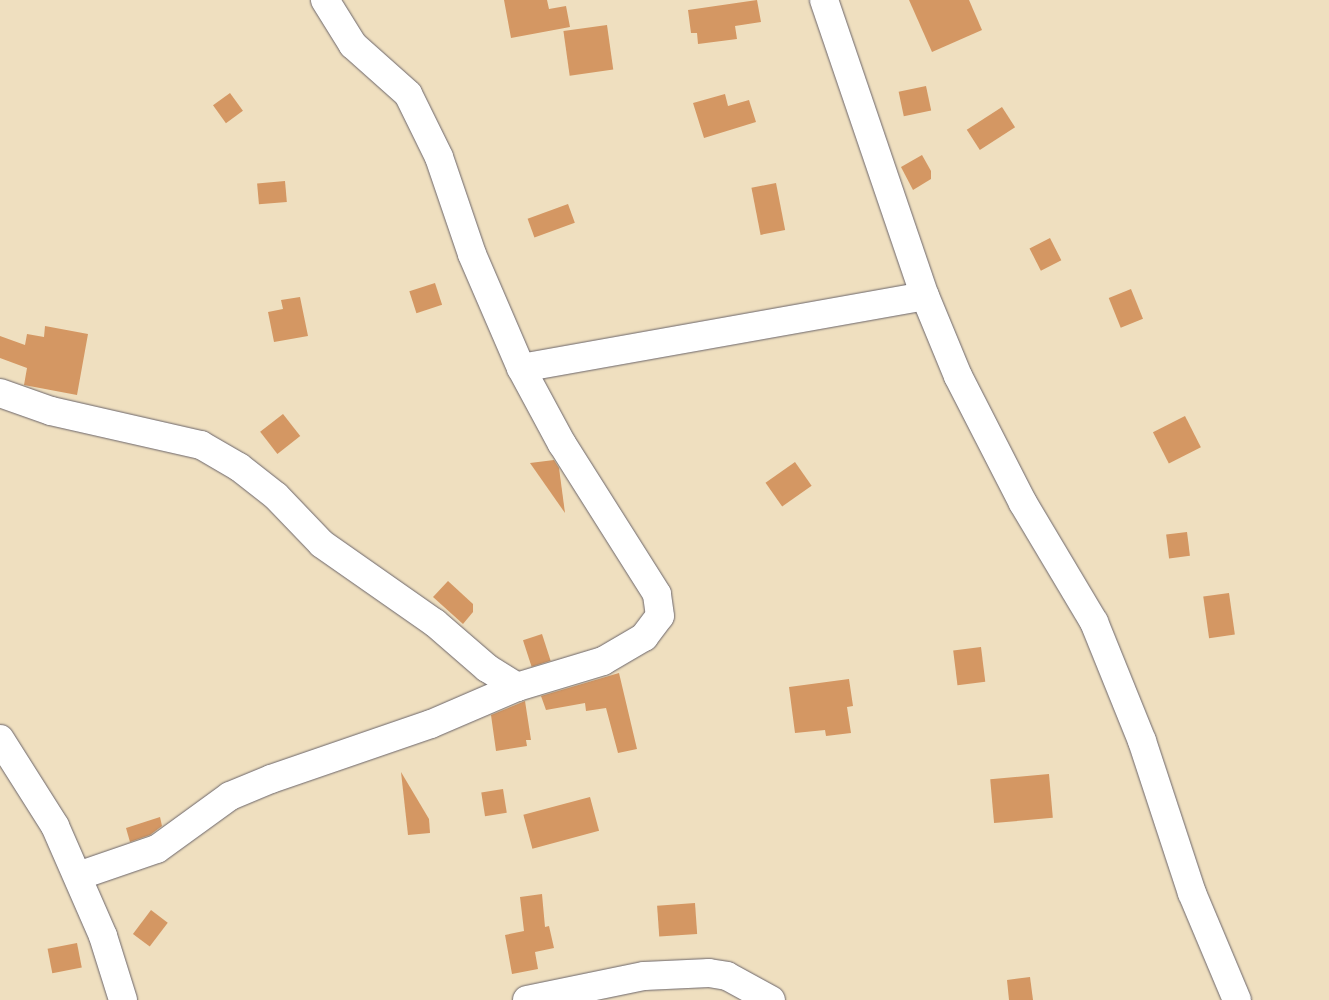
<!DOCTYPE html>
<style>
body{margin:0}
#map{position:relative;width:1329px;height:1000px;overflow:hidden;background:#efdfbf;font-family:"Comic Neue",sans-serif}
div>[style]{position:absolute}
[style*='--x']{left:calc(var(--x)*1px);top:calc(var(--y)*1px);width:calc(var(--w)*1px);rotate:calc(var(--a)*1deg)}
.building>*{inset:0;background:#d49763;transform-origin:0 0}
.roads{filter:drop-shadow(0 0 1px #6a6469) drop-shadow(0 0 1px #6a6469)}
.street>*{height:28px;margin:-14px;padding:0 14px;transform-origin:14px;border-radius:14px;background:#fff}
span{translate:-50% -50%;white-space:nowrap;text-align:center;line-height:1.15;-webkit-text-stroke:5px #fbf7ec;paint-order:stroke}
</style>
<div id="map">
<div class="building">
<i style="clip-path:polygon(504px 0,547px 0,549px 9px,566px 6px,570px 27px,511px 38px)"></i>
<i style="clip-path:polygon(757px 0,761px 22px,735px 26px,737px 39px,698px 44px,697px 33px,691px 33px,688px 10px)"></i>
<i style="clip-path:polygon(909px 0,969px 0,982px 30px,932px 52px)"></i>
<i style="left:607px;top:25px;width:45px;height:44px;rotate:82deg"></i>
<i style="left:926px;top:86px;width:25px;height:28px;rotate:78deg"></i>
<i style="left:230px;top:93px;width:22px;height:21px;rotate:54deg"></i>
<i style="clip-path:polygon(725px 94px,728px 106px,749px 100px,756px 122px,704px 138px,693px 103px)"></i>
<i style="left:1002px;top:107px;width:24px;height:42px;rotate:57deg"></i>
<i style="clip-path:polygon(922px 155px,931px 171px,931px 179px,913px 190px,901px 167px)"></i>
<i style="left:285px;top:181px;width:21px;height:28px;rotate:85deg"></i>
<i style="left:776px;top:183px;width:48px;height:25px;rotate:79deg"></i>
<i style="left:568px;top:204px;width:20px;height:43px;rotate:70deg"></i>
<i style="left:1050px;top:238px;width:25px;height:23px;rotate:63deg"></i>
<i style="left:435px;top:283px;width:23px;height:27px;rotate:72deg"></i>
<i style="left:1131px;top:289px;width:32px;height:24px;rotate:68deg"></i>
<i style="clip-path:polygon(300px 297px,308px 336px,274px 342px,268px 312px,283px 309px,281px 300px)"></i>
<i style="clip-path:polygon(45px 326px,88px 334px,77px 395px,24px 385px,27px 368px,0 358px,0 336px,25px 345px,27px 334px,44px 337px)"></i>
<i style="left:283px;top:414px;width:28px;height:29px;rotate:52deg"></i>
<i style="left:1185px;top:416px;width:35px;height:36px;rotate:63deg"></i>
<i style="clip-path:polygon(554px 460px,559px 468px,565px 513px,530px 463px)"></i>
<i style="left:795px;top:462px;width:29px;height:36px;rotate:55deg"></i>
<i style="left:1187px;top:532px;width:24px;height:21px;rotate:83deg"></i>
<i style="clip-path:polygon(448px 581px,473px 604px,473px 612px,463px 624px,433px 597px)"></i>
<i style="left:1229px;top:593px;width:42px;height:26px;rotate:82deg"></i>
<i style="left:542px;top:634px;width:28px;height:20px;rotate:72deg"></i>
<i style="left:981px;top:647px;width:35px;height:28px;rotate:83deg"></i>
<i style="clip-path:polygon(619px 673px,637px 749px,618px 753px,606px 708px,586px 711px,585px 703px,546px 710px,541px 696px)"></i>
<i style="clip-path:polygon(849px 679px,853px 706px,847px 707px,851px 733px,826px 736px,825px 730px,795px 733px,789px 687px)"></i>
<i style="clip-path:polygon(525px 701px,531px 740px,526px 740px,527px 746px,496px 751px,491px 715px)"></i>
<i style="clip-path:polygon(401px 772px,429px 819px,430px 833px,408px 835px)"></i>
<i style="left:1049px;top:774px;width:44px;height:59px;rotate:85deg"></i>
<i style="left:503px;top:789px;width:24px;height:22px;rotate:81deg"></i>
<i style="left:590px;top:797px;width:35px;height:69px;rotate:75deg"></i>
<i style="clip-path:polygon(160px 817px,162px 826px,150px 835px,130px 842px,126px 828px)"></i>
<i style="clip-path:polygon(542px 894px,545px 927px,549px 926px,554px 948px,535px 952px,538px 969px,512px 974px,505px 935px,524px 931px,520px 897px)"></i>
<i style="left:695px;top:903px;width:31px;height:38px;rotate:86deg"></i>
<i style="left:151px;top:910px;width:21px;height:30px;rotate:37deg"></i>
<i style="left:77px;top:943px;width:25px;height:30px;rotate:79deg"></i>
<i style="clip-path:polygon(1030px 977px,1033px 1000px,1009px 1000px,1007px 980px)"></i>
</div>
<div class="roads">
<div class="street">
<i style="--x:824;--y:0;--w:313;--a:71.2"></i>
<i style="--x:925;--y:296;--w:87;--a:67.6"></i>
<i style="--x:958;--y:376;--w:143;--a:62.9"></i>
<i style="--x:1023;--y:503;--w:139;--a:59.2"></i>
<i style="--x:1094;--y:622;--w:128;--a:68"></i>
<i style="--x:1142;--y:741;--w:160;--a:71.8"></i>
<i style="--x:1192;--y:893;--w:116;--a:67.2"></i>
<i style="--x:521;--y:368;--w:410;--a:-10.1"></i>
<i style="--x:0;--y:393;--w:54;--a:19.4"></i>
<i style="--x:51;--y:411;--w:154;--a:12.8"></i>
<i style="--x:201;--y:445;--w:44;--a:30.1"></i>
<i style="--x:239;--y:467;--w:47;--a:38.1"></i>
<i style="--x:276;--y:496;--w:66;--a:46.2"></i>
<i style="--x:322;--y:544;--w:138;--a:35"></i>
<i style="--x:435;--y:623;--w:69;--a:40.9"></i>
<i style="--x:487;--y:668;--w:36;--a:32"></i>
<i style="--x:0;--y:739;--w:103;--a:57.7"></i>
<i style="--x:55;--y:826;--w:120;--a:66.4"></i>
<i style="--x:103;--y:936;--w:67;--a:72.6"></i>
<i style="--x:78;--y:876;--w:83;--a:-18.9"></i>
<i style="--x:157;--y:849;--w:90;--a:-36"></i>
<i style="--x:230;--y:796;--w:44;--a:-22.5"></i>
<i style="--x:271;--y:779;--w:169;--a:-19"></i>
<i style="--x:431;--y:724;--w:94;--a:-23.3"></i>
<i style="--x:517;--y:687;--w:90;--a:-16.8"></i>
<i style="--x:603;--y:661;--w:48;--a:-30.3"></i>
<i style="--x:644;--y:637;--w:26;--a:-53"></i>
<i style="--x:660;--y:616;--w:22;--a:-98"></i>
<i style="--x:657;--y:594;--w:178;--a:-122.3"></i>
<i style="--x:562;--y:444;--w:86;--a:-118.3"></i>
<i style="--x:521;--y:368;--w:124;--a:-113.3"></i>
<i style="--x:472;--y:254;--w:102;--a:-108.8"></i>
<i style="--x:439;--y:157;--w:70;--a:-116.2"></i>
<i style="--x:408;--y:94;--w:74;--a:-138.3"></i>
<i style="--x:353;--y:45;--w:53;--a:-121.9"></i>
<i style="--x:527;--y:1000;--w:119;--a:-11.6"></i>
<i style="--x:644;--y:976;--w:65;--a:-2.6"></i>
<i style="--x:709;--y:973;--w:18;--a:9"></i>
<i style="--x:727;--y:976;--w:50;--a:28.6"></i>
</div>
</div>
</div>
